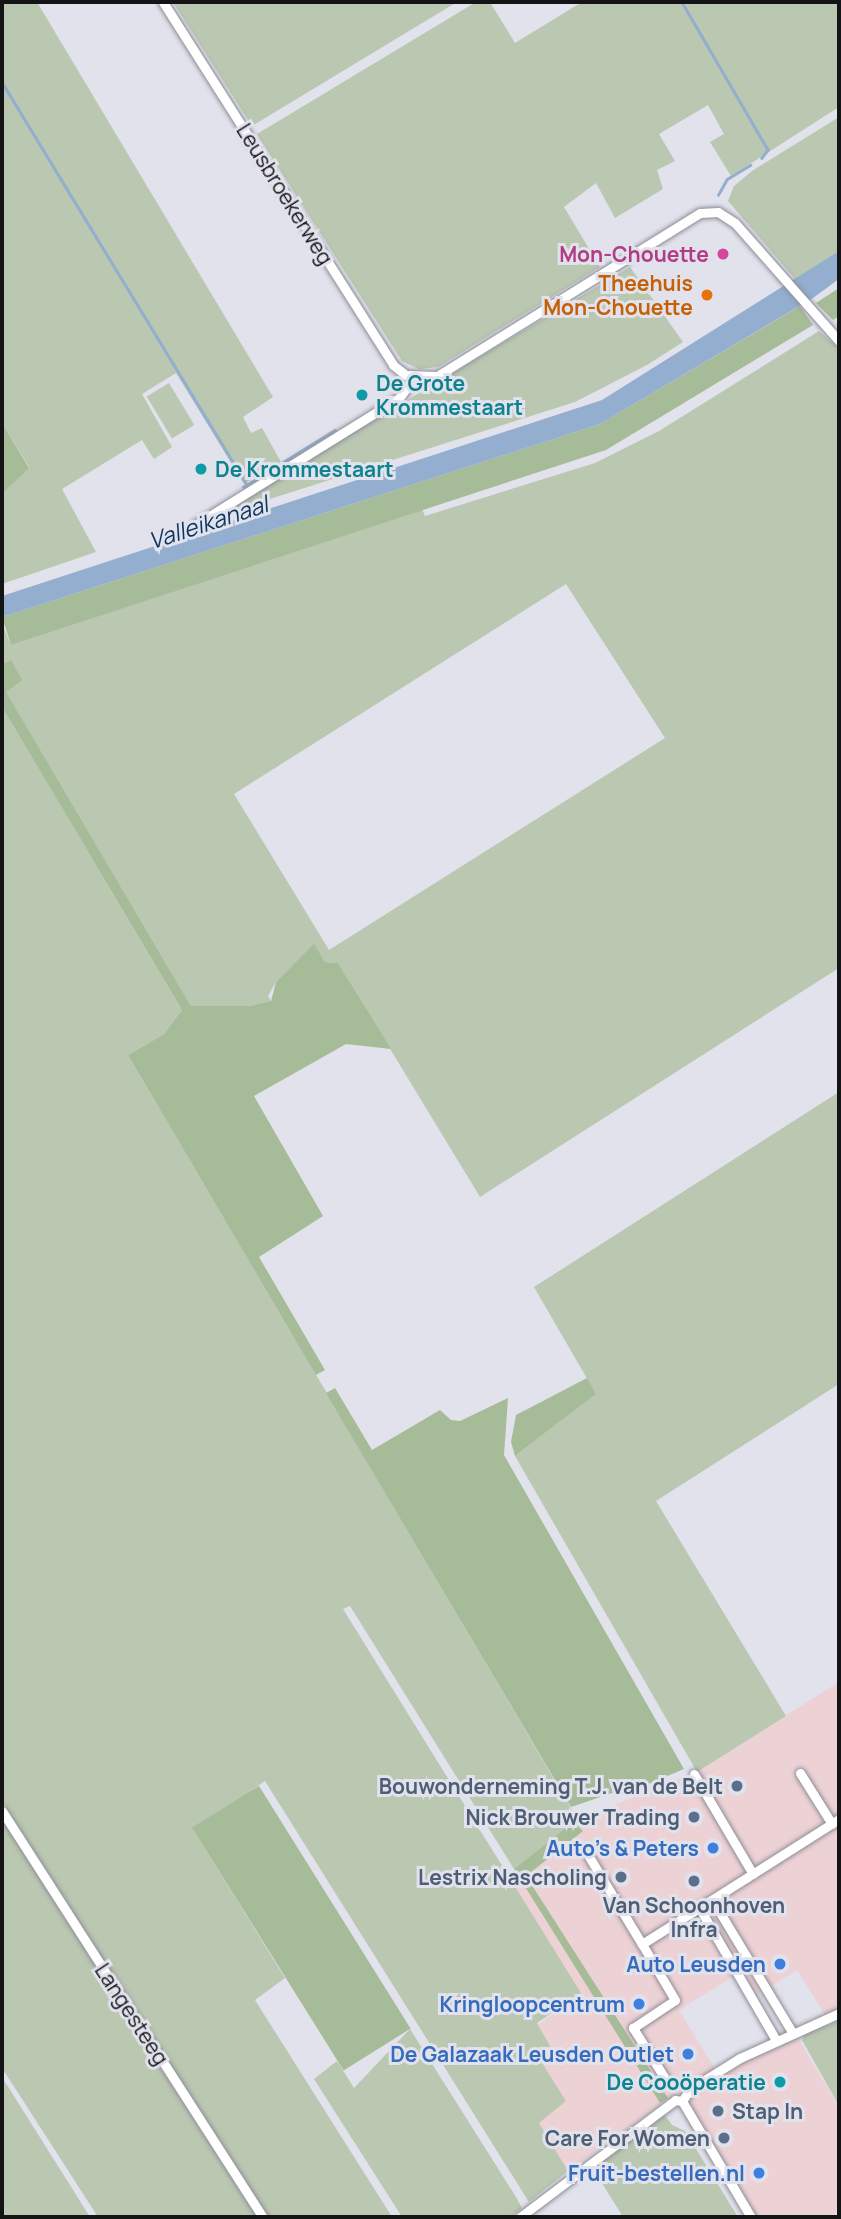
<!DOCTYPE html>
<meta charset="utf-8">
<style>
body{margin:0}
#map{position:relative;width:841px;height:2219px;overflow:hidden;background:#e2e2ed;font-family:Manrope,sans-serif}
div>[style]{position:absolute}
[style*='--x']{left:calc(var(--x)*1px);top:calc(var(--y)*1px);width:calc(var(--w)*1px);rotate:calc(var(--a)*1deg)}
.industrial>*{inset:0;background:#edd2d5}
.green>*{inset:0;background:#bac7b1;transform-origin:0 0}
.forest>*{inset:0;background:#a6bb97;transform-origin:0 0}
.water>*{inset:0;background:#93aece}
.stream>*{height:2.5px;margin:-1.25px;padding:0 1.25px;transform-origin:1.25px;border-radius:1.25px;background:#93aece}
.roads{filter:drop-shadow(0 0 2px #8e8e98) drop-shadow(0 0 2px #8e8e98)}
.minor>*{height:9px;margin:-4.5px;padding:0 4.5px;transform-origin:4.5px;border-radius:4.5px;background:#fff}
.dots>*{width:19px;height:19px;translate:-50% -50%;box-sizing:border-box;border:4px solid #e2e2ed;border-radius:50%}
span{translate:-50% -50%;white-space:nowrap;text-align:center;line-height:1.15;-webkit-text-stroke:6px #e2e2ed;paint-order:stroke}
.street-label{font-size:21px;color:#141417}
.hotel-label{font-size:21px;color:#b23c85;font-weight:700}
.right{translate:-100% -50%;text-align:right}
.food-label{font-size:21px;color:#c56008;font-weight:700}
.culture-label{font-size:21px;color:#0d838f;font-weight:700}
.left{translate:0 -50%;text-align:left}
.service-label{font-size:21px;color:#4e5e75;font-weight:700}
.shop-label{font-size:21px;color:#366cbe;font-weight:700}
.water-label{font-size:23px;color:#0e355f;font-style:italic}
.frame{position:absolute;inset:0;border:4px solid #141417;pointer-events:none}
</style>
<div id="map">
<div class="industrial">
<i style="clip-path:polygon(839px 1682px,839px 2010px,825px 2015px,797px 1970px,748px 2000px,734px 1976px,679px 2010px,715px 2069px,792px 2028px,839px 2107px,839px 2201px,834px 2217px,754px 2217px,680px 2091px,568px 2171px,539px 2123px,542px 2062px,554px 2053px,537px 2026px,578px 1994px,510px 1880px,578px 1820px,695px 1772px)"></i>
</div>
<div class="green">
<i style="clip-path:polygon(2px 2px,37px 2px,273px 397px,243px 417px,251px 433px,262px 428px,281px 462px,244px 484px,176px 373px,142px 394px,172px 447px,154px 459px,142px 440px,62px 489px,96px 552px,2px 584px,2px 494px,29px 467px,2px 423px)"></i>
<i style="clip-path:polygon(173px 2px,457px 2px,252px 126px)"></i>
<i style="clip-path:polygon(476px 2px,490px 2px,515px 43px,582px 2px,839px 2px,839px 107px,731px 176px,710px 142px,724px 134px,708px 105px,659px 134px,675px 161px,657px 170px,663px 189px,615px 218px,596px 183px,564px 207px,600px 267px,438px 367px,419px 369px,402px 361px,257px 134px)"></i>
<i style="clip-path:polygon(839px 117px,839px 251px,796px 280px,728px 201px,734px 186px,752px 171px)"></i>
<i style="clip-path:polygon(630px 267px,683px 342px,647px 365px,575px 402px,210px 518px)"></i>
<i style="clip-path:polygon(evenodd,819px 331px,839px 348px,839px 968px,480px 1197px,338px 963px,325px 962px,314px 945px,276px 982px,268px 996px,271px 1001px,249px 1006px,191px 1006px,5px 691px,11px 660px,2px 664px,2px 623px,11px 645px,422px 509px,425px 516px,595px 463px,659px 431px,819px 331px,566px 584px,665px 738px,329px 950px,234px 794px,566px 584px)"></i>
<i style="left:169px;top:383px;width:49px;height:26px;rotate:59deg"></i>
<i style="clip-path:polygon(2px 707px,182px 1010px,164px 1034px,128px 1055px,578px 1820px,514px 1869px,350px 1606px,343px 1609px,581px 1993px,537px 2023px,554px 2053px,542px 2063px,566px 2101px,539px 2123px,568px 2171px,529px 2202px,265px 1781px,194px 1831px,285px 1978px,255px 2000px,392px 2217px,267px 2217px,2px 1801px)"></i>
<i style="clip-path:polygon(839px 1092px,839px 1384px,656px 1501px,786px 1716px,697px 1772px,515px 1456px,596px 1394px,534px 1287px)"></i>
<i style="clip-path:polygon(2px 1818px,166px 2076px,257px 2217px,98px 2217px,2px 2068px)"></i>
<i style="clip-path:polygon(839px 2021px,839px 2106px,802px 2040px,805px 2034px)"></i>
<i style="clip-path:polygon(410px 2029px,516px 2197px,522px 2208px,511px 2217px,402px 2217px,314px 2079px,337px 2061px,354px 2088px)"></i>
<i style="clip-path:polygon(2px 2077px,90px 2217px,2px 2217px)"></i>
<i style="clip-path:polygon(664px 2114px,672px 2125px,685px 2131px,738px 2217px,623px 2217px,592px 2167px)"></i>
</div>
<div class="forest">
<i style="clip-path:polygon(839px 288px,839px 316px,833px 320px,816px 303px)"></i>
<i style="clip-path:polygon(800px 306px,813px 325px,606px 450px,11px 645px,2px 617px,600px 424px)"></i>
<i style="clip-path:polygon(2px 423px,29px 468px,2px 494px)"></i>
<i style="clip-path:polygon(11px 660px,22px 680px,6px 692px,191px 1006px,249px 1006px,271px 1001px,276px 982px,314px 944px,325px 962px,338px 963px,391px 1049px,346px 1044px,254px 1096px,323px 1216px,259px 1257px,325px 1370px,316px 1375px,128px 1055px,164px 1034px,182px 1010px,2px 707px,2px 664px)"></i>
<i style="clip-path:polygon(587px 1378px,596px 1394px,515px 1456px,511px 1442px,516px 1415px)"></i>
<i style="clip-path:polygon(335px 1388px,372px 1450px,440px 1410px,451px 1420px,460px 1421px,508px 1398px,504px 1455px,684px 1769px,634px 1790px,621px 1790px,571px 1807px,326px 1393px)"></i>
<i style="left:259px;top:1786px;width:286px;height:79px;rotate:58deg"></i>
<i style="clip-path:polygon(574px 1822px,583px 1831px,526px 1876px,668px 2098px,660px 2103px,514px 1869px)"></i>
</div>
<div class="water">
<i style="clip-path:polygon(839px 251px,839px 279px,813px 298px,600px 424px,2px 617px,2px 596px,602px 400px)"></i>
</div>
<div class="stream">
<i style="--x:682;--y:2;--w:171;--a:59.8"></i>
<i style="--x:768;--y:150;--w:10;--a:127"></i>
<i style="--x:2;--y:82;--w:470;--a:58.7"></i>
<i style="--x:718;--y:195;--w:18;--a:-61"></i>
<i style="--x:727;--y:179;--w:27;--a:-31"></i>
<i style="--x:243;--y:487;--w:108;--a:-31.8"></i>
</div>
<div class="roads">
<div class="minor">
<i style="--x:163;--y:2;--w:430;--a:57.6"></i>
<i style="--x:393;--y:365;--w:16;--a:38"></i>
<i style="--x:406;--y:375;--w:31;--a:2"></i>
<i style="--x:437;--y:376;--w:309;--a:-31.8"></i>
<i style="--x:700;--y:213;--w:18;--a:-3"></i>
<i style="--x:718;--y:212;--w:20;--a:33"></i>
<i style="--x:735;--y:223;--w:157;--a:48.6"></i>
<i style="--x:195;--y:525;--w:240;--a:-31.9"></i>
<i style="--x:399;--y:398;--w:25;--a:-53"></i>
<i style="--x:800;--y:1773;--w:60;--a:57.9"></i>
<i style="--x:694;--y:1774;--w:116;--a:59.5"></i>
<i style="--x:2;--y:1811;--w:483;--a:57.3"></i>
<i style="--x:588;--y:1855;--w:104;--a:58.8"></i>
<i style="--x:713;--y:1901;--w:153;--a:58.9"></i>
<i style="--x:700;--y:1909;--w:151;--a:59.9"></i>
<i style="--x:666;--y:2080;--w:62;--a:-122.4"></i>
<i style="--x:633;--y:2028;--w:50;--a:-33.7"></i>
<i style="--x:675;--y:2000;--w:65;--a:-120.5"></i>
<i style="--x:642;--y:1944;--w:233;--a:-32.4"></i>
<i style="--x:682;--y:2101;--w:14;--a:-56"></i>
<i style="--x:690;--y:2089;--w:59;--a:-31.8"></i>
<i style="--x:740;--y:2058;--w:109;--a:-24.4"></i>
<i style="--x:682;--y:2101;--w:135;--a:59.3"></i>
<i style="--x:520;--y:2217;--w:194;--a:-37"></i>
<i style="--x:675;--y:2100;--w:7;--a:8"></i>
</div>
</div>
<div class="dots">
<i style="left:723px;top:254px;background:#d1479c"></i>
<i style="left:707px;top:295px;background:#e8710a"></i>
<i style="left:362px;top:395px;background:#0f9aa8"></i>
<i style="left:201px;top:469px;background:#0f9aa8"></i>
<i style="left:737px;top:1786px;background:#5c6f8a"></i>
<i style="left:694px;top:1817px;background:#5c6f8a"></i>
<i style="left:713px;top:1848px;background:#3f7fe0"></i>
<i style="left:621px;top:1877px;background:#5c6f8a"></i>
<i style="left:694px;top:1881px;background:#5c6f8a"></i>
<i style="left:780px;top:1964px;background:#3f7fe0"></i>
<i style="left:639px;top:2004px;background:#3f7fe0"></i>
<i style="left:688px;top:2054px;background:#3f7fe0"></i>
<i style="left:780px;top:2082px;background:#0f9aa8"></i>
<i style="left:718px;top:2111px;background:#5c6f8a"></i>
<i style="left:724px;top:2138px;background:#5c6f8a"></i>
<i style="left:759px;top:2173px;background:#3f7fe0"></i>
</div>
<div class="street-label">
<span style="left:285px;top:194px;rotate:58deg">Leusbroekerweg</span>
<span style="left:132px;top:2014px;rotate:57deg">Langesteeg</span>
</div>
<div class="hotel-label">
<span class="right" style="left:709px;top:254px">Mon-Chouette</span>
</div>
<div class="food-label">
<span class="right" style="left:693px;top:295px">Theehuis<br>Mon-Chouette</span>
</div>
<div class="culture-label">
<span class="left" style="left:376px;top:395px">De Grote<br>Krommestaart</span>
<span class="left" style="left:215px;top:469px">De Krommestaart</span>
<span class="right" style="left:766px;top:2082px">De Cooöperatie</span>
</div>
<div class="service-label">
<span class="right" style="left:723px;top:1786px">Bouwonderneming T.J. van de Belt</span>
<span class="right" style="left:680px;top:1817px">Nick Brouwer Trading</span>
<span class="right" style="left:607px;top:1877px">Lestrix Nascholing</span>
<span style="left:694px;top:1917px">Van Schoonhoven<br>Infra</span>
<span class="left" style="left:732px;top:2111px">Stap In</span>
<span class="right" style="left:710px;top:2138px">Care For Women</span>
</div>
<div class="shop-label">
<span class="right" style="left:699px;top:1848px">Auto's &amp; Peters</span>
<span class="right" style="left:766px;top:1964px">Auto Leusden</span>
<span class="right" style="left:625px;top:2004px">Kringloopcentrum</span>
<span class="right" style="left:674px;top:2054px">De Galazaak Leusden Outlet</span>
<span class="right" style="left:745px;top:2173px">Fruit-bestellen.nl</span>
</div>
<div class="water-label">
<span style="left:208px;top:522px;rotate:-18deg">Valleikanaal</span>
</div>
<div class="frame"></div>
</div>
